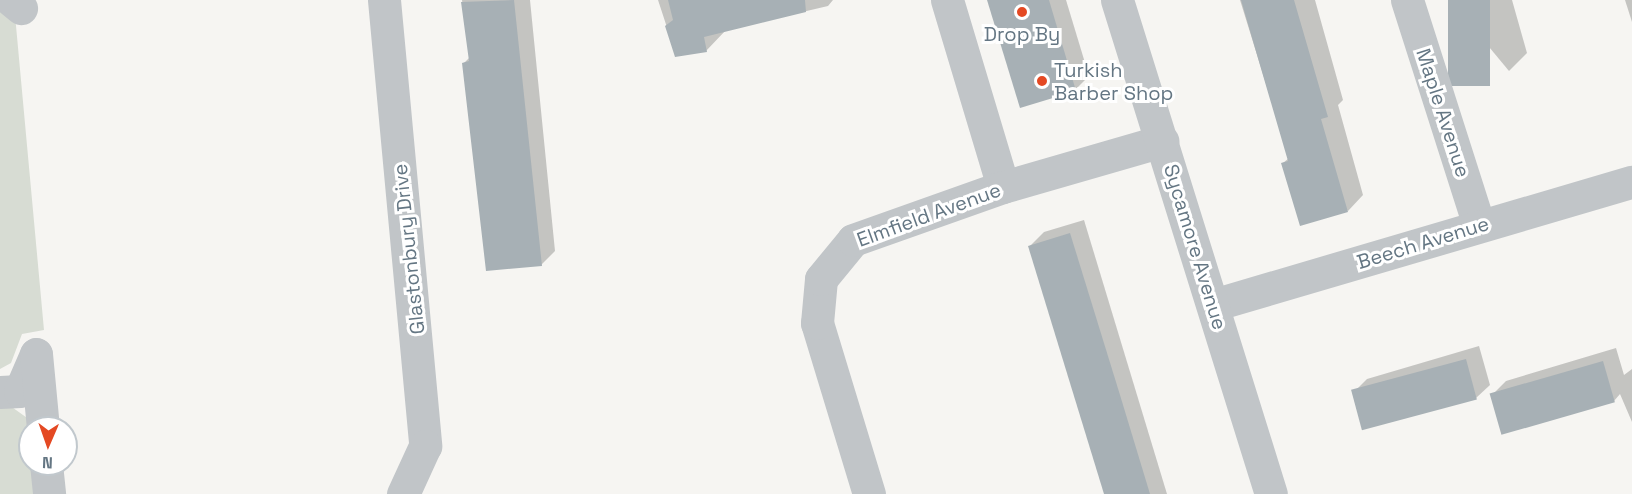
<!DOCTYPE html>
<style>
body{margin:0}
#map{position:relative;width:1632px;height:494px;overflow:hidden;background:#f6f5f2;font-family:"Space Grotesk",sans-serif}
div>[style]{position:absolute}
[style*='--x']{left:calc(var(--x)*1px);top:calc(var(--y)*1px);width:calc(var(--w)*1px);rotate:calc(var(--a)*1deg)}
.green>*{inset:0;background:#d7dcd3}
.shadow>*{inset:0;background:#0003}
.building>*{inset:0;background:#a7b0b5;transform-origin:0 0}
.minor>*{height:33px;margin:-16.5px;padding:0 16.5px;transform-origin:16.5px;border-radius:16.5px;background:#c1c5c8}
.tertiary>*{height:33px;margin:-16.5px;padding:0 16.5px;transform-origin:16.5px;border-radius:16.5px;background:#c1c5c8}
.dots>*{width:16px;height:16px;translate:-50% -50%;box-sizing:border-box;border:3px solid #fff;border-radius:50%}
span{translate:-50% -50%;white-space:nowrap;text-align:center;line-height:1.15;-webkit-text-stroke:6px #fff;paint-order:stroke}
.poi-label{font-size:20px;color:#647683}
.left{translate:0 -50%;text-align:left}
.street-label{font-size:20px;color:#647683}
.north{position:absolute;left:18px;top:416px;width:60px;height:60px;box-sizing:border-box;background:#fff;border:2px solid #c1c8cd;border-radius:50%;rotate:182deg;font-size:16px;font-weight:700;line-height:24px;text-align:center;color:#647683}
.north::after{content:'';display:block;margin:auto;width:21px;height:27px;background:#e44923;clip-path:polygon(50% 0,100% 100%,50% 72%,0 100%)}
</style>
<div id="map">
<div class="green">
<i style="clip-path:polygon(0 4px,14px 4px,44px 330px,22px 334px,11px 363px,0 369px)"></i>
<i style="clip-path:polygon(9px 405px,30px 420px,30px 464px,38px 494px,0 494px,0 406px)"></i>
</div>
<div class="shadow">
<i style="clip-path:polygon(462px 0,530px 0,555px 251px,541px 265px,464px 63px,470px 57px)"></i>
<i style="clip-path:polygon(658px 0,833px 0,828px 6px,726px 30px,706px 51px,676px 55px)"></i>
<i style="clip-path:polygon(989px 0,1066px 0,1089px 76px,1075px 90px)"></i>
<i style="clip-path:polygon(1240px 0,1315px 0,1343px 100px,1338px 105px,1363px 195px,1348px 211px,1283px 163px,1289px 158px)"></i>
<i style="clip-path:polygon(1450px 0,1512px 0,1527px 53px,1509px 71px)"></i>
<i style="clip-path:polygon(1625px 0,1632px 0,1632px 22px)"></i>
<i style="clip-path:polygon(1084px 220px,1167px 494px,1105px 494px,1030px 246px,1044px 232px)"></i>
<i style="clip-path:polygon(1479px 346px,1490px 385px,1476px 398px,1353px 393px,1367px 379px)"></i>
<i style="clip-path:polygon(1616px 348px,1624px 375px,1632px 369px,1632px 422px,1620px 394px,1614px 401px,1492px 395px,1506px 381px)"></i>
</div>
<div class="building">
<i style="clip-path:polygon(514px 0,542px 266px,486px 271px,462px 63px,469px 61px,461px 2px)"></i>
<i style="clip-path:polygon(668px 0,805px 0,806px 12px,704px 37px,707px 52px,675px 57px,665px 26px,673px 20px)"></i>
<i style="clip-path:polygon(987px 0,1049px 0,1076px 91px,1020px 108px)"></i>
<i style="clip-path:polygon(1241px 0,1294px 0,1328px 117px,1321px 119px,1348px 212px,1300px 226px,1281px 163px,1288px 161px)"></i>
<i style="left:1448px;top:0;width:42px;height:86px"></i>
<i style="clip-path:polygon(1070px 233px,1120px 395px,1150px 494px,1104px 494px,1028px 246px)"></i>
<i style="left:1466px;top:359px;width:42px;height:119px;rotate:75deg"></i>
<i style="left:1603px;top:361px;width:43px;height:118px;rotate:74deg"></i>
</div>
<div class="minor">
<i style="--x:11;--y:0;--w:13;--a:39"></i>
<i style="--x:384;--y:0;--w:448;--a:84.7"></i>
<i style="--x:425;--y:446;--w:53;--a:114.6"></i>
<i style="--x:947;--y:0;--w:195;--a:73.3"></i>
<i style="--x:1407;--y:0;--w:237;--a:72.3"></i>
<i style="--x:1213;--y:305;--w:437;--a:-16.4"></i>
<i style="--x:0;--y:392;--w:20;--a:-3"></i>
<i style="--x:20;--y:391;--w:40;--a:-66.6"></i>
<i style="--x:36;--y:354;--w:74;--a:84.6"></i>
<i style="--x:46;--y:464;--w:30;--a:84"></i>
<i style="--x:869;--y:494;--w:179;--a:-106.9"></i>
<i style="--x:817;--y:323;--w:44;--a:-84.8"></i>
<i style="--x:821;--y:279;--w:50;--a:-50.6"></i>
<i style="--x:853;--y:240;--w:159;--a:-19.5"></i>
<i style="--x:1003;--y:187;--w:166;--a:-16.1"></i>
</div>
<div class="tertiary">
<i style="--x:1117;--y:0;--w:517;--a:72.69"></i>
</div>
<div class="dots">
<i style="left:1022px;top:12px;background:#e44923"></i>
<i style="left:1042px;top:81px;background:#e44923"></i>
</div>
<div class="poi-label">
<span style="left:1022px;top:34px">Drop By</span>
<span class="left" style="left:1054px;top:82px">Turkish<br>Barber Shop</span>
</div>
<div class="street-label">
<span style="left:1443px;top:113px;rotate:72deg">Maple Avenue</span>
<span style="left:929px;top:215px;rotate:-20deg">Elmfield Avenue</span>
<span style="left:1423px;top:243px;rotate:-17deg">Beech Avenue</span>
<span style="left:1195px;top:247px;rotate:73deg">Sycamore Avenue</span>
<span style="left:409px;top:249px;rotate:-96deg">Glastonbury Drive</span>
</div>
<div class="north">N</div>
</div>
